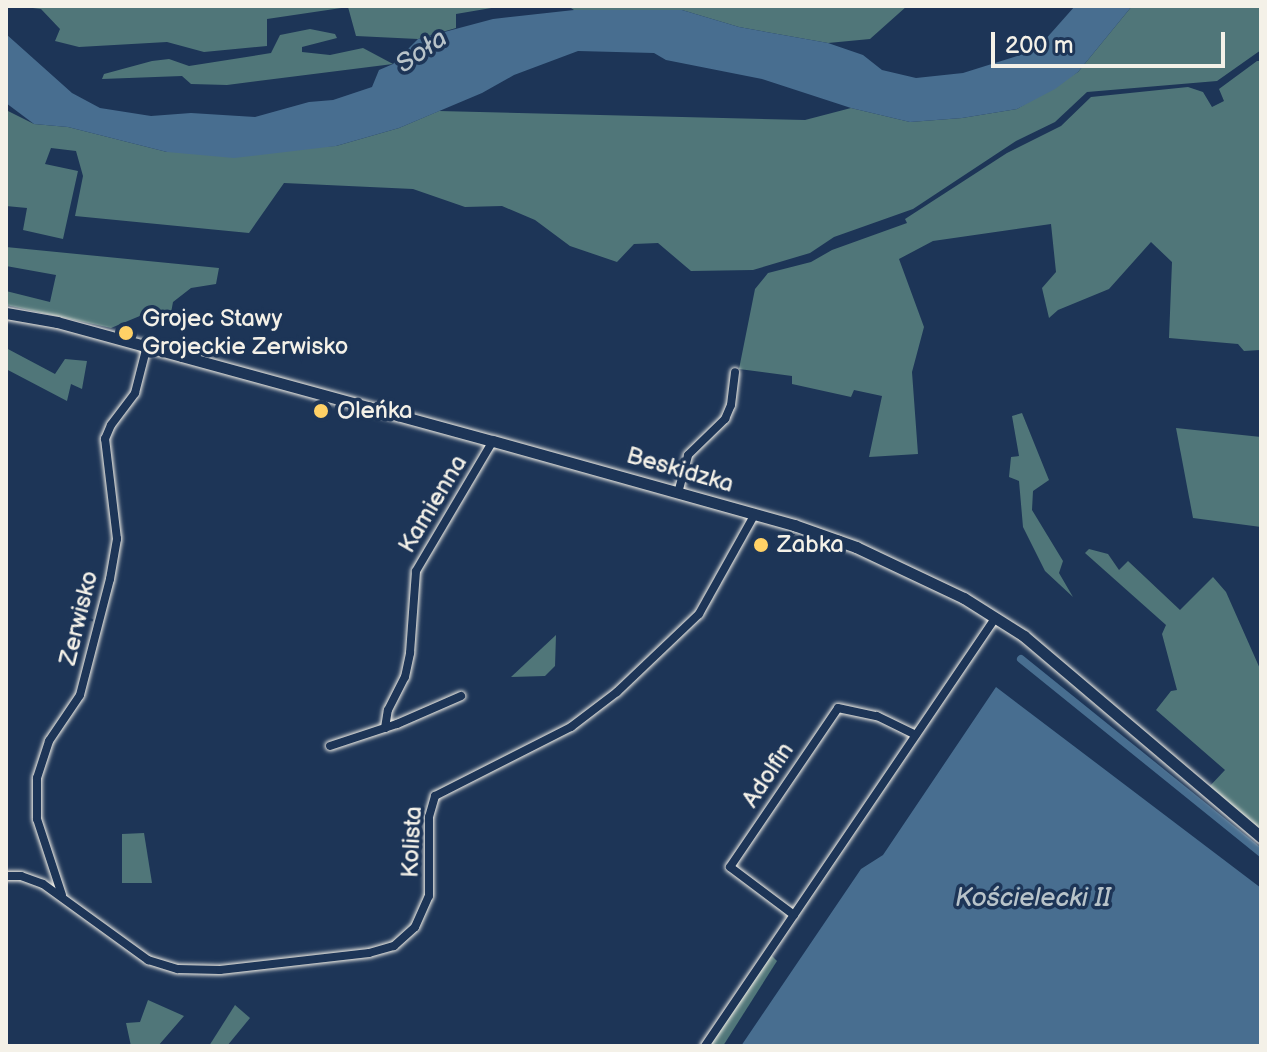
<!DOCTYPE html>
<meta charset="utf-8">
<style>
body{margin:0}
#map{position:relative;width:1267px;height:1052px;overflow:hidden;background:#1d3557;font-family:"Balsamiq Sans",sans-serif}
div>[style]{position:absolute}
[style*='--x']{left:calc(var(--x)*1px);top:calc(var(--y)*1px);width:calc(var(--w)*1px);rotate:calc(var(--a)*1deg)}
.green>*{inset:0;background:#507679}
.water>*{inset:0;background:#486e90}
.canal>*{height:8px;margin:-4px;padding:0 4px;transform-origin:4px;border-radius:4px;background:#486e90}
.roads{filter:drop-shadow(0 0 2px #f4f1e8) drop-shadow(0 0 2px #f4f1e8)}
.street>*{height:8px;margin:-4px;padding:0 4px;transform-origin:4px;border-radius:4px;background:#1d3557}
.secondary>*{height:11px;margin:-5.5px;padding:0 5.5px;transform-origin:5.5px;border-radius:5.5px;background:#1d3557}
.dots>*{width:22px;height:22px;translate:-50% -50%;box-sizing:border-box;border:4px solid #1d3557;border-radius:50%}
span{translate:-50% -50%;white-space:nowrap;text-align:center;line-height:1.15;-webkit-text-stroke:7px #1d3557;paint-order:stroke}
.poi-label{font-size:24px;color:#f4f1e8}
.left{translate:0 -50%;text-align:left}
.street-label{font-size:24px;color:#f4f1e8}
.water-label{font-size:26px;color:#b8c3c9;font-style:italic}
.frame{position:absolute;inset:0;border:8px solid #f4f1e8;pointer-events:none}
.scale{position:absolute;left:991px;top:32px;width:234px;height:36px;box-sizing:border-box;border:4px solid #f4f1e8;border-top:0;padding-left:10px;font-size:24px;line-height:28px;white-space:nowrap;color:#f4f1e8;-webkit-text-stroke:6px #1d3557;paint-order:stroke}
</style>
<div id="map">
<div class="green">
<i style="clip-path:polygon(16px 6px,503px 6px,456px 14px,456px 28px,418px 39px,356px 36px,348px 7px,267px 19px,267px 46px,204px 52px,167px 42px,79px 47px,55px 41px,60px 29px,41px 9px)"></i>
<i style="clip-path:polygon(568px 6px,907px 6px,870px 39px,828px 43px,739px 27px,682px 10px,574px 10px)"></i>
<i style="clip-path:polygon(1132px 6px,1261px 6px,1261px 50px,1217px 81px,1087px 92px,1055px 122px,1016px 141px,913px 209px,834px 237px,810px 253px,753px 270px,691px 271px,658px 243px,634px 244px,617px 262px,570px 246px,535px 220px,502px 206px,465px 207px,413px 189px,284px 183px,249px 233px,75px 216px,83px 176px,76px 151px,51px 148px,45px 164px,78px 171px,63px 239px,23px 230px,27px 208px,6px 206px,6px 110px,34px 124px,68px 127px,167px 152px,336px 146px,399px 128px,439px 111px,805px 120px,851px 108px,910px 122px,962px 118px,1017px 109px,1078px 72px)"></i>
<i style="clip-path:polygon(310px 29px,335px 34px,337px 38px,302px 47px,302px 52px,330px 55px,363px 48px,393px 64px,227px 85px,191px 84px,182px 76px,102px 79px,104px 74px,152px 61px,169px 59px,189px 66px,271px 53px,280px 35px)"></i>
<i style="clip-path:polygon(1257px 61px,1261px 61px,1260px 350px,1244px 351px,1238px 344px,1169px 338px,1172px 262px,1151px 242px,1109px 289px,1058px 310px,1049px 318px,1042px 288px,1056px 272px,1051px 224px,933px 241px,899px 259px,924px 327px,912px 372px,918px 454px,869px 457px,882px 396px,854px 390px,851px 397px,792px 384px,792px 376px,739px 369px,755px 289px,768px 273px,811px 262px,832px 250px,907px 223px,905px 219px,1007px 153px,1061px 126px,1091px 97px,1188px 87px,1203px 92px,1212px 107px,1224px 101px,1219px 89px)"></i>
<i style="clip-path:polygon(6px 247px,219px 268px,216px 284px,191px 288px,173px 302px,171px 313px,147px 313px,111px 328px,6px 305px,6px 291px,50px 302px,56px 275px,6px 266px)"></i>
<i style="clip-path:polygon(6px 348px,55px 374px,65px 359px,87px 361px,82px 389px,71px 384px,67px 401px,6px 369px)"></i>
<i style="clip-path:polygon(1022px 413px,1049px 480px,1033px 491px,1032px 510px,1063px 561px,1059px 573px,1073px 597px,1045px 571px,1023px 527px,1019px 481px,1009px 477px,1011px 457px,1019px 456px,1012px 416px)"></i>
<i style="clip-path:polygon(1176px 428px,1261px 437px,1261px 527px,1193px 518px)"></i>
<i style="clip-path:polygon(1089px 549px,1108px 554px,1119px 570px,1128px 561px,1180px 610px,1213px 577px,1226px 592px,1261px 671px,1261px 830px,1209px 787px,1225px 770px,1156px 710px,1171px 691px,1177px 690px,1162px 634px,1166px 625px,1085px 553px)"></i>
<i style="clip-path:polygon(556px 635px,555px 666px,545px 676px,511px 677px)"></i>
<i style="clip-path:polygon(144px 833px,152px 883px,122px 883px,122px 834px)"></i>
<i style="clip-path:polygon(771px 955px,777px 961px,723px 1046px,709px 1046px)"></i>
<i style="clip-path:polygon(148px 1000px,184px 1016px,158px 1046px,131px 1046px,126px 1023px,140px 1022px)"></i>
<i style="clip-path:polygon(235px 1005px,250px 1018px,227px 1046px,209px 1046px)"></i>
</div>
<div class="water">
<i style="clip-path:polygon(1075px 6px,1132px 6px,1078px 72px,1055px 89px,1017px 109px,962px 118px,910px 122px,851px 108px,762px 79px,666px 60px,654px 53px,578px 51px,514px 75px,482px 93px,399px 128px,336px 146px,234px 158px,167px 152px,68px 127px,34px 124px,6px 103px,6px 34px,72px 93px,100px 108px,151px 116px,191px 113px,255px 117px,309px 102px,333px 100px,372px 87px,379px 70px,393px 64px,418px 39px,493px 19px,574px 10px,682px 10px,739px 27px,828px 43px,863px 55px,882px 70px,916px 78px,963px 73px,1036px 50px)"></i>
<i style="clip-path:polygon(996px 687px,1261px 888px,1261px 1046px,741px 1046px,861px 869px,883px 855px)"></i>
</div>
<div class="canal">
<i style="--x:1021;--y:659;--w:309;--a:38.9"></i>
</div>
<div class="roads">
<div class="street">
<i style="--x:678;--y:493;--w:39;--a:-75"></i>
<i style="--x:688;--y:455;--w:52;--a:-44.2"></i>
<i style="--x:725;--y:419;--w:15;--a:-67"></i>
<i style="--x:731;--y:405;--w:33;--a:-83"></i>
<i style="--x:385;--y:728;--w:18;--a:-81"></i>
<i style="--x:388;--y:710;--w:37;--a:-63"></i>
<i style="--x:405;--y:677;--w:25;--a:-78"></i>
<i style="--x:410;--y:653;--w:82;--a:-85.8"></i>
<i style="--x:416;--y:571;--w:151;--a:-59.4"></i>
<i style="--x:330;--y:746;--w:71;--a:-18.2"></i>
<i style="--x:397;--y:724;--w:70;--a:-23.6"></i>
<i style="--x:6;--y:876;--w:15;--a:0"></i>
<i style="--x:21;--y:876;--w:23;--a:20"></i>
<i style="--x:43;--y:884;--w:130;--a:35.9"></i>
<i style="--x:148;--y:960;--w:31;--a:17"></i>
<i style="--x:178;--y:969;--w:42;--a:1.4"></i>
<i style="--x:220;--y:970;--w:150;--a:-6.5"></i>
<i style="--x:369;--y:953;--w:26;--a:-16"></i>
<i style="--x:394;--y:946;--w:28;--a:-42"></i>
<i style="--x:415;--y:927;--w:34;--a:-66"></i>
<i style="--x:429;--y:896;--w:79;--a:-90"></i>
<i style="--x:429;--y:817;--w:22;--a:-74"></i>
<i style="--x:435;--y:796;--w:153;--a:-26.9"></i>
<i style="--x:571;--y:727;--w:58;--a:-37.3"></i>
<i style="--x:617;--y:692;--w:113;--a:-43.6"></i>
<i style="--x:699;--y:614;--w:115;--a:-60.8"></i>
<i style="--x:62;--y:895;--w:80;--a:-108.2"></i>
<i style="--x:37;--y:819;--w:41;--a:-90"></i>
<i style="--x:37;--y:778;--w:39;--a:-72"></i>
<i style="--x:49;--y:741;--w:55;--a:-56"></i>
<i style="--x:80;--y:695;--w:120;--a:-75.5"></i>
<i style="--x:110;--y:579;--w:41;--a:-80.1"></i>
<i style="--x:117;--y:539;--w:101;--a:-96.8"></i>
<i style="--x:105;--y:439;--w:15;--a:-67"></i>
<i style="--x:111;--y:425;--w:40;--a:-53"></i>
<i style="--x:135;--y:393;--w:49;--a:-75.7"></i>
<i style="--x:794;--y:915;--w:80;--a:-143.1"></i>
<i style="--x:730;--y:867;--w:192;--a:-55.8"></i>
<i style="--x:838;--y:708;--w:40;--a:12"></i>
<i style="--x:877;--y:716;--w:43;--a:26"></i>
<i style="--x:705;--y:1046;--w:518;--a:-55.85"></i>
</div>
<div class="secondary">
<i style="--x:6;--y:313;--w:52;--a:10"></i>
<i style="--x:57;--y:322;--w:452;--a:15.3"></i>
<i style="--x:493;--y:441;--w:313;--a:15.6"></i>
<i style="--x:794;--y:525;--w:66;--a:19.5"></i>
<i style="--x:856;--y:547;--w:119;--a:25.3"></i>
<i style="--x:964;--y:598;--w:71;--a:32.3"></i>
<i style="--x:1024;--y:636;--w:311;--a:40.3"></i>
</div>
</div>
<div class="dots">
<i style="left:126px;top:333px;background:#ffd166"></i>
<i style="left:321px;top:411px;background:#ffd166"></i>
<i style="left:761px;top:545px;background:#ffd166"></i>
</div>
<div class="poi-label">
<span class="left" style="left:142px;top:333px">Grojec Stawy<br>Grojeckie Zerwisko</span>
<span class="left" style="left:337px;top:411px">Oleńka</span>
<span class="left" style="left:777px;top:545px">Zabka</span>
</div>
<div class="street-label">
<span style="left:680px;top:470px;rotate:16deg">Beskidzka</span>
<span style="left:433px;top:504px;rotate:-59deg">Kamienna</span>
<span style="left:79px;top:618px;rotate:-76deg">Zerwisko</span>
<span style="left:768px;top:775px;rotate:-56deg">Adolfin</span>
<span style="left:412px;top:842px;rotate:-87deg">Kolista</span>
</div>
<div class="water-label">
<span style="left:422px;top:52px;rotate:-35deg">Soła</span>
<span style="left:1033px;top:899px">Kościelecki II</span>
</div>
<div class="frame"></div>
<div class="scale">200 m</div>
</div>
